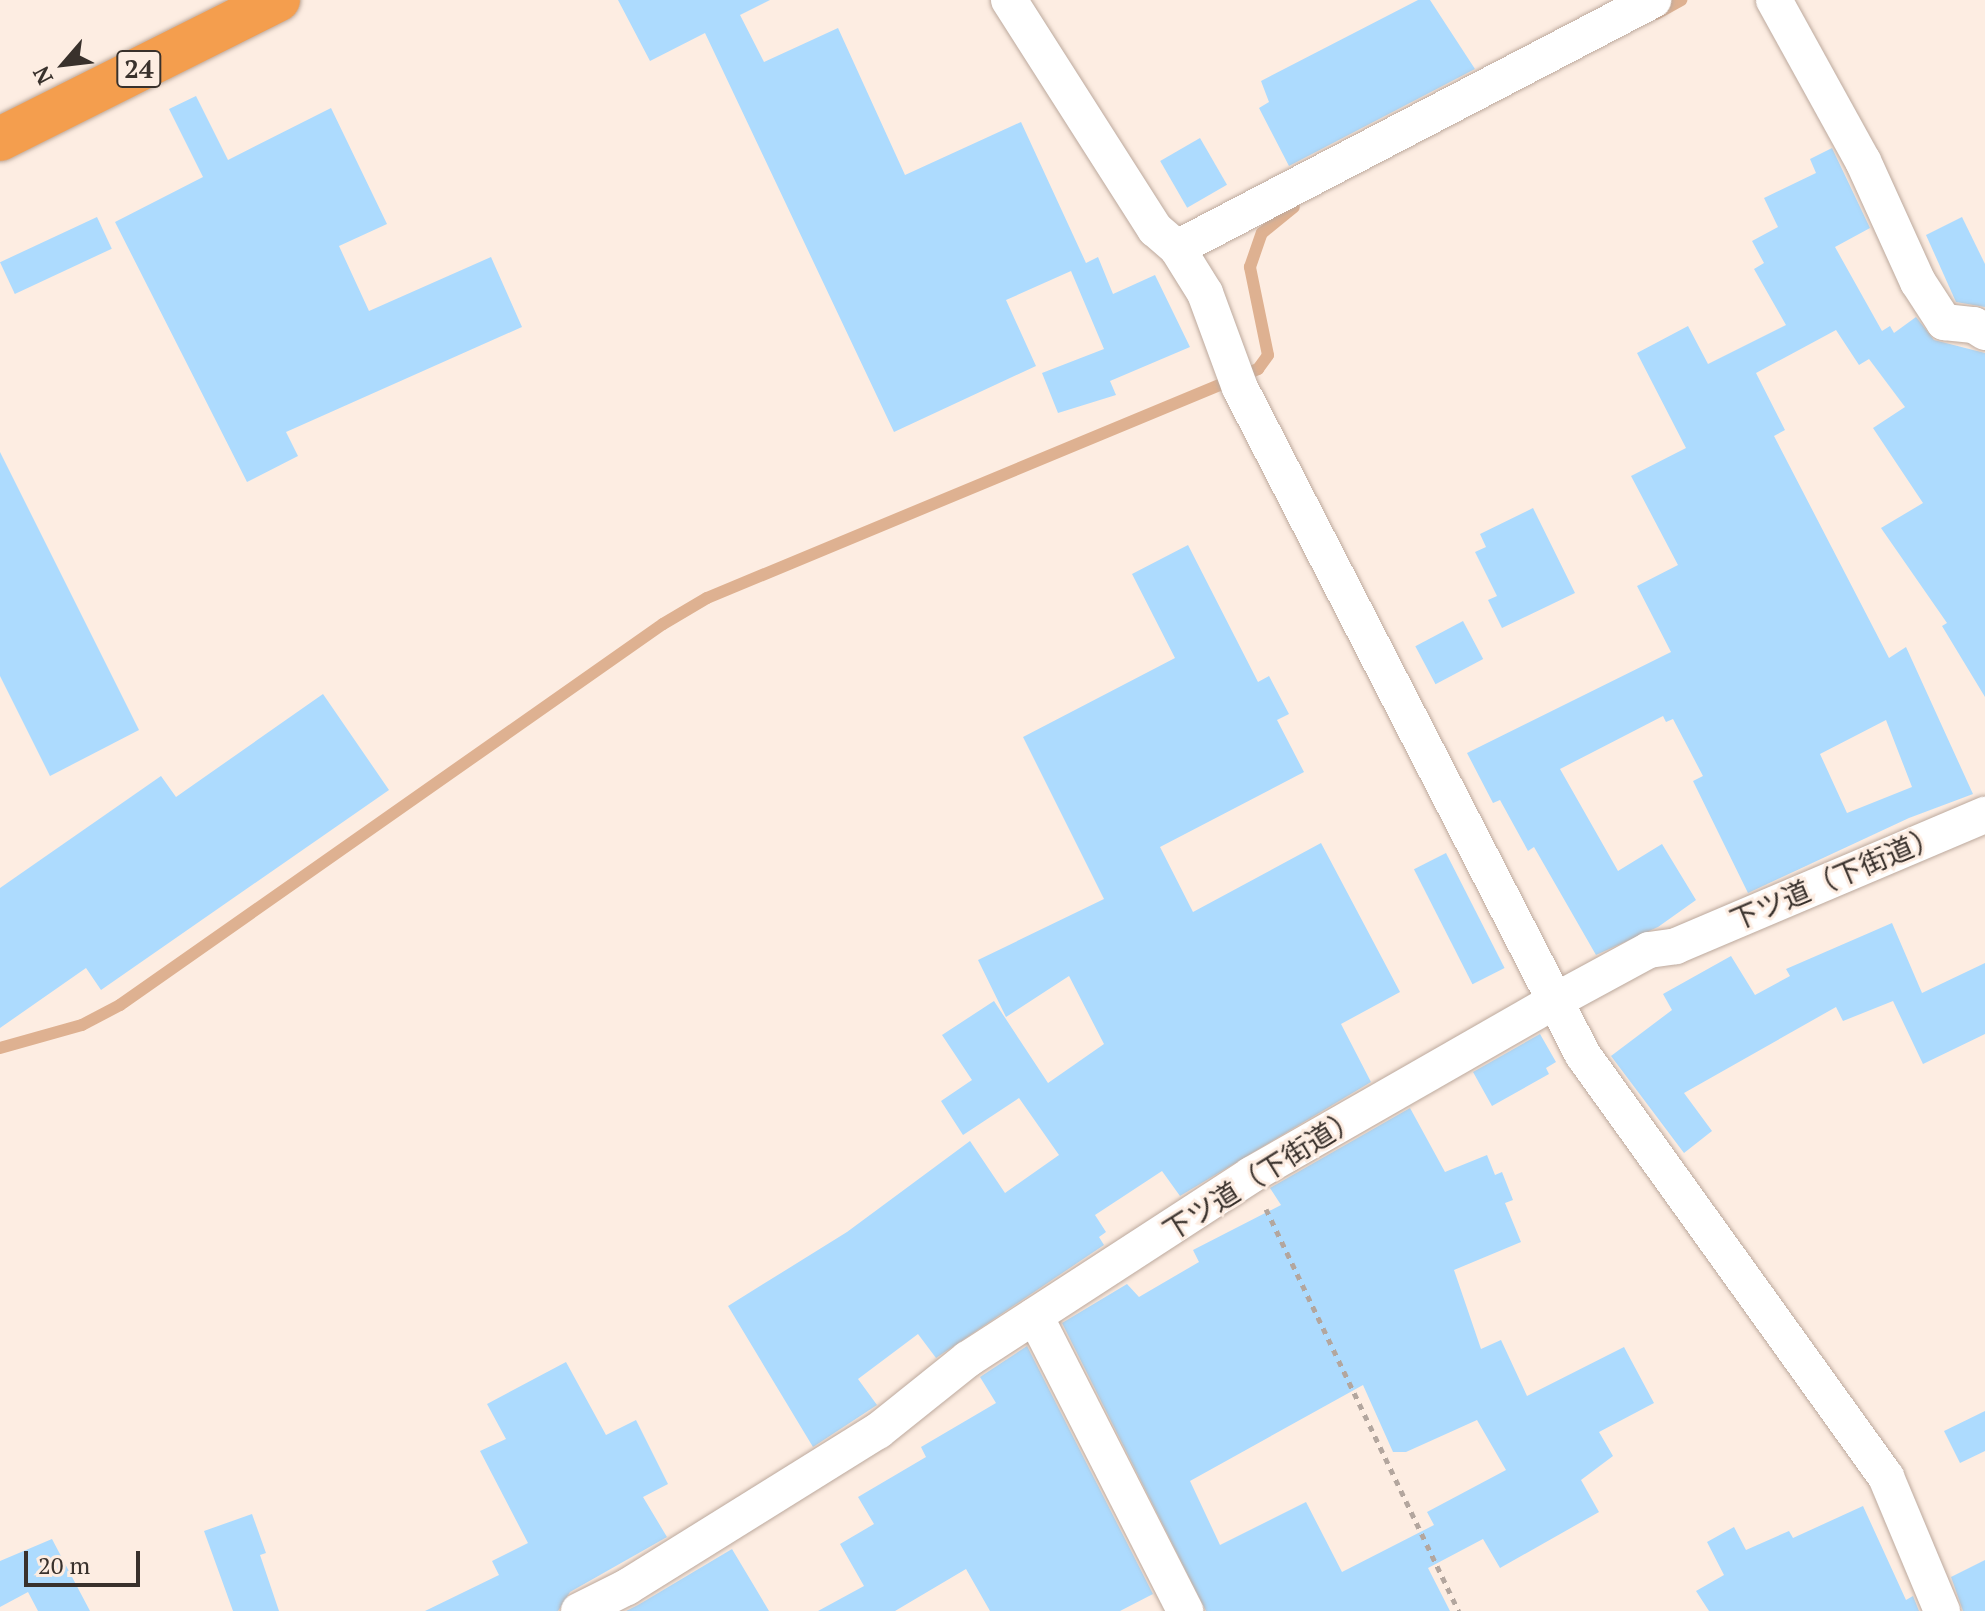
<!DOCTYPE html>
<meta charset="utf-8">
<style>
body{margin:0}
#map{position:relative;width:1985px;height:1611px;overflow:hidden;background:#fdede2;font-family:"PT Serif","Noto Sans JP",serif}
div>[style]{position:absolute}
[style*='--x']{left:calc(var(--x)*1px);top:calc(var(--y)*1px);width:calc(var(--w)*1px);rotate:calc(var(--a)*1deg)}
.stream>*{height:12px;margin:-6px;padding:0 6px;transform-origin:6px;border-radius:6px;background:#deb191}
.building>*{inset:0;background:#addbfe;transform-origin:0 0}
.path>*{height:5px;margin-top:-2.5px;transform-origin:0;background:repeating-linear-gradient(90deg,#b3a69e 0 6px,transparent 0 12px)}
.roads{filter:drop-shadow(0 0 2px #bca99d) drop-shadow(0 0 2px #bca99d)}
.minor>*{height:36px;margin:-18px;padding:0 18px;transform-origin:18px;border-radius:18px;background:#fff}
.trunk>*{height:44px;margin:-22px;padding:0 22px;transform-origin:22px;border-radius:22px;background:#f49e4e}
span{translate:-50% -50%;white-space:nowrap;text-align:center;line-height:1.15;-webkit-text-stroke:6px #fdede2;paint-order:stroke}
.shield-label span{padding:2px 6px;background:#fdede2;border:2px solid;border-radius:6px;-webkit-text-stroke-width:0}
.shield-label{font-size:26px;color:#39312c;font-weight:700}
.street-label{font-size:28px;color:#39312c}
.north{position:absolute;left:24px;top:24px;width:80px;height:80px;-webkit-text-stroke:6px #fdede2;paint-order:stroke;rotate:242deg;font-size:22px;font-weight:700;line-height:32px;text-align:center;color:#39312c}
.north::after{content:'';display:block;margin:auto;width:28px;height:36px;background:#39312c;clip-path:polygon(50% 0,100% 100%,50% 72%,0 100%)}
.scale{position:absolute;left:24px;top:1551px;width:116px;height:36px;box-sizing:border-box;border:4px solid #39312c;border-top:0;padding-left:10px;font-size:24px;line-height:28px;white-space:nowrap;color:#39312c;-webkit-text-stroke:6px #fdede2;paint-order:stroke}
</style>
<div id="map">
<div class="stream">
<i style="--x:1656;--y:14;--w:29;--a:-29"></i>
<i style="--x:0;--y:1048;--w:85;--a:-15.7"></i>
<i style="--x:82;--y:1025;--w:43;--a:-27.8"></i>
<i style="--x:120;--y:1005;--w:663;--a:-35.06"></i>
<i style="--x:663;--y:624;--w:51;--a:-30.6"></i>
<i style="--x:707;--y:598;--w:597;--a:-22.57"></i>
<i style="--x:1258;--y:369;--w:17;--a:-54"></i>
<i style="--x:1268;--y:355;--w:90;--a:-101.6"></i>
<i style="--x:1250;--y:267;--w:36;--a:-71"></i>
<i style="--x:1262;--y:233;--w:41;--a:-39.1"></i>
</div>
<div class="building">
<i style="clip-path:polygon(618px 0,770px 0,740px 15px,764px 62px,838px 28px,905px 175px,1021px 122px,1086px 263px,1098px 257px,1113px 294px,1155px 275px,1190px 347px,1110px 381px,1116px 395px,1058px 413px,1042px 373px,1104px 349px,1071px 271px,1006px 300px,1036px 366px,894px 432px,705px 33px,650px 61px)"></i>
<i style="clip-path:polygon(1418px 0,1430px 0,1475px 69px,1289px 166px,1259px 108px,1269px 102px,1261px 81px)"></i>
<i style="clip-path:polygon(196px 96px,228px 160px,331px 108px,387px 224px,339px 246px,369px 311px,491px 257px,522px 327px,286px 432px,298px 456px,247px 482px,115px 222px,203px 177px,169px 109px)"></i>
<i style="left:1200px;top:138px;width:54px;height:46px;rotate:60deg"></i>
<i style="clip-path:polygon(evenodd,1832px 148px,1870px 228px,1835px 247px,1882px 331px,1890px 326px,1894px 333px,1916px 317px,1934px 340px,1985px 353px,1985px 697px,1942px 626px,1947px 623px,1881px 528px,1923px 503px,1873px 428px,1905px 407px,1869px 359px,1859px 365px,1836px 330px,1756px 373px,1785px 430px,1774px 436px,1889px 658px,1906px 647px,1973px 794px,1909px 818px,1748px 893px,1693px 781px,1703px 776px,1673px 719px,1666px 722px,1663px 716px,1560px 769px,1618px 871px,1662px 844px,1696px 900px,1658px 927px,1596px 955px,1534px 847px,1528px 851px,1500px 800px,1493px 803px,1467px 753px,1671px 652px,1637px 586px,1678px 565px,1631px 476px,1686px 448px,1637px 353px,1688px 326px,1708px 364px,1786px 325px,1754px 269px,1764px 263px,1752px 241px,1778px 227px,1764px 198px,1816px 173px,1810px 159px,1832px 148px,1886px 720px,1912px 787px,1847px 813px,1820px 754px,1886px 720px)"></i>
<i style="left:97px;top:217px;width:35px;height:107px;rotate:65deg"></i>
<i style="clip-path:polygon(1962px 217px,1985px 264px,1985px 307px,1956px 302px,1926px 235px)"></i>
<i style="clip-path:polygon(0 452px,139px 730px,50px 776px,0 676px)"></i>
<i style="clip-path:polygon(1533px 508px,1575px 593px,1502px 628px,1488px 600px,1497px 596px,1475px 552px,1486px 547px,1480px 534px)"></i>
<i style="clip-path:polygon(1188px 545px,1258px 682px,1269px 676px,1289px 714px,1277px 720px,1304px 772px,1160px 847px,1193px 912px,1321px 843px,1400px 992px,1341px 1024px,1371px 1082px,1180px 1196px,1162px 1171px,1095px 1215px,1106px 1232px,1099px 1237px,1104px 1245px,936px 1358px,918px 1334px,858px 1379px,877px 1405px,813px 1447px,728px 1306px,847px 1232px,970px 1141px,1005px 1193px,1059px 1155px,1019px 1098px,963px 1135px,941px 1101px,972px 1080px,942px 1035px,994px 1001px,1048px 1083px,1104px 1044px,1069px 976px,1006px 1017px,978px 960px,1104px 899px,1023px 737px,1175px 658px,1132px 574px)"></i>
<i style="left:1463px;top:621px;width:43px;height:54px;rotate:62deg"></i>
<i style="clip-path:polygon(323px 694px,389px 790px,101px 990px,86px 968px,0 1028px,0 888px,161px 776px,176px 797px)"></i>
<i style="left:1446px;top:853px;width:129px;height:36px;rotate:63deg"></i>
<i style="clip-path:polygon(1892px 923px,1922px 993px,1985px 963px,1985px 1034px,1923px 1064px,1893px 1001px,1843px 1021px,1836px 1007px,1684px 1093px,1712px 1131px,1684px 1153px,1611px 1056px,1672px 1010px,1663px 994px,1731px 956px,1755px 995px,1790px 976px,1786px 969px)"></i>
<i style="clip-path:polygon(1540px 1034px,1556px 1062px,1546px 1068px,1549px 1074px,1492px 1106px,1473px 1072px)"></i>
<i style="clip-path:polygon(evenodd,1410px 1108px,1445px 1172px,1487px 1155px,1495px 1175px,1502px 1172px,1513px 1200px,1505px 1203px,1521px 1242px,1454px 1270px,1481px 1349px,1501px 1340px,1527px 1396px,1624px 1347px,1654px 1403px,1599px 1432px,1613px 1456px,1581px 1480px,1599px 1512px,1500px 1568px,1483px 1539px,1428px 1568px,1450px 1611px,1206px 1611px,1062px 1323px,1127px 1284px,1139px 1297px,1199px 1262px,1193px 1250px,1281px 1205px,1270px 1188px,1410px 1108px,1363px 1385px,1393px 1452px,1406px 1452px,1477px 1420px,1506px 1470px,1427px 1512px,1434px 1525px,1342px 1572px,1306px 1502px,1220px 1545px,1190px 1481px,1363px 1385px)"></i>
<i style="clip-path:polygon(1027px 1346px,1153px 1594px,1120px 1611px,990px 1611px,966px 1569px,895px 1611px,818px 1611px,864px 1586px,840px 1544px,874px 1524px,858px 1497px,926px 1457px,921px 1447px,996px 1403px,980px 1377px)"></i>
<i style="clip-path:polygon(566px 1362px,606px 1435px,636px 1420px,668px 1484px,643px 1497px,667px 1537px,570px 1592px,558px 1611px,425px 1611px,499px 1575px,492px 1561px,528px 1543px,480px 1451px,506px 1439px,487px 1404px)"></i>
<i style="clip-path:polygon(1985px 1411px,1985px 1451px,1960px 1463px,1944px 1431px)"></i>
<i style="clip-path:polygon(1863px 1506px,1906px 1600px,1913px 1596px,1919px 1611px,1709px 1611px,1696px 1591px,1724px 1575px,1707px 1542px,1734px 1527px,1746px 1550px,1789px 1531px,1793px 1538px)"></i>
<i style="clip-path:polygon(252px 1514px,266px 1553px,260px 1555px,279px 1611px,233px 1611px,204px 1531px)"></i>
<i style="clip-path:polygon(52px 1539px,90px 1611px,38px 1611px,28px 1592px,0 1607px,0 1561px)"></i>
<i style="clip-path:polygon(732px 1549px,769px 1611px,626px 1611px,638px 1605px)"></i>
<i style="clip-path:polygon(1985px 1560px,1985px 1611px,1963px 1611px,1951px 1577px)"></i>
</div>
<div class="path">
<i style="--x:1266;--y:1209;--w:446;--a:64.4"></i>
</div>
<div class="roads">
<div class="minor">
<i style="--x:1009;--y:0;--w:272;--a:57.5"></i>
<i style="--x:1155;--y:229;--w:29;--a:41"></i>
<i style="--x:1177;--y:248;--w:53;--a:58.1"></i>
<i style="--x:1205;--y:293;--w:101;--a:69.8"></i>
<i style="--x:1240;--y:388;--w:750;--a:62.79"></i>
<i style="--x:1583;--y:1055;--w:520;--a:54.32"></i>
<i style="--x:1886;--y:1477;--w:145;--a:67.3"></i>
<i style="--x:1774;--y:0;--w:184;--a:61.1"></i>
<i style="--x:1863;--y:161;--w:133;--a:65.6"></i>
<i style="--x:1918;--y:282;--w:48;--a:57"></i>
<i style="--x:1944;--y:322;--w:30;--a:6"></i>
<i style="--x:1974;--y:325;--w:13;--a:32"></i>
<i style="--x:1177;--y:248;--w:537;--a:-27.52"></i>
<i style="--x:1035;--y:1316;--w:331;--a:63"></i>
<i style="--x:579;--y:1611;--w:54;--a:-26.6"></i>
<i style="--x:627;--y:1587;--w:296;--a:-31.9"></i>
<i style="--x:878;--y:1431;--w:115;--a:-38.7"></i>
<i style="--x:968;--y:1359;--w:338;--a:-33"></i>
<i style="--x:1251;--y:1175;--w:350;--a:-29.8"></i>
<i style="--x:1555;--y:1001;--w:107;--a:-28.5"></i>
<i style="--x:1649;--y:950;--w:27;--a:-8"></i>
<i style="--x:1676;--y:946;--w:336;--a:-23"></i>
</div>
<div class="trunk">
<i style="--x:0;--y:139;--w:311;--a:-26.6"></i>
</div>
</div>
<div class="shield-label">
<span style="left:139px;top:69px">24</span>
</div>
<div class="street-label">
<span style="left:1835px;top:878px;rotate:-23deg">下ツ道（下街道）</span>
<span style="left:1261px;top:1174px;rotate:-32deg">下ツ道（下街道）</span>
</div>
<div class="north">N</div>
<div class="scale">20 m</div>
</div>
